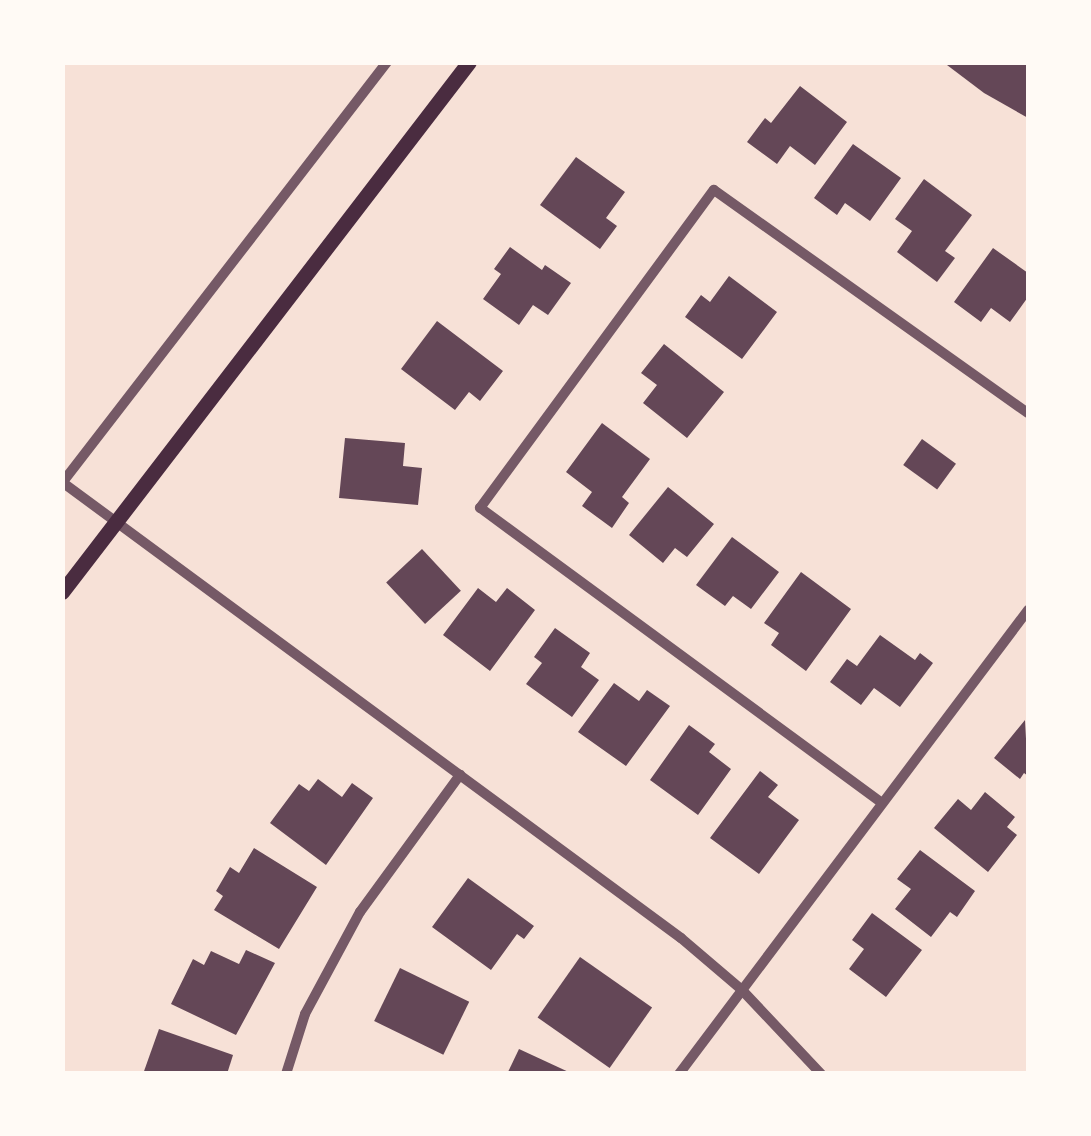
<!DOCTYPE html>
<style>
body{margin:0}
#map{position:relative;width:1091px;height:1136px;overflow:hidden;background:#f7e1d7;font-family:"Source Sans 3",sans-serif}
div>[style]{position:absolute}
[style*='--x']{left:calc(var(--x)*1px);top:calc(var(--y)*1px);width:calc(var(--w)*1px);rotate:calc(var(--a)*1deg)}
.building>*{inset:0;background:#644757;transform-origin:0 0}
.minor>*{height:10px;margin:-5px;padding:0 5px;transform-origin:5px;border-radius:5px;background:#755966}
.secondary>*{height:15px;margin:-7.5px;padding:0 7.5px;transform-origin:7.5px;border-radius:7.5px;background:#4a2c40}
span{translate:-50% -50%;white-space:nowrap;text-align:center;line-height:1.15;-webkit-text-stroke:9px #fffaf5;paint-order:stroke}
.frame{position:absolute;inset:0;border:65px solid #fffaf5;pointer-events:none}
</style>
<div id="map">
<div class="building">
<i style="clip-path:polygon(943px 62px,1028px 62px,1028px 118px,984px 93px)"></i>
<i style="clip-path:polygon(800px 86px,847px 122px,815px 165px,790px 146px,777px 164px,747px 142px,765px 118px,771px 123px)"></i>
<i style="clip-path:polygon(853px 144px,901px 178px,870px 221px,845px 203px,837px 215px,814px 198px)"></i>
<i style="clip-path:polygon(576px 157px,625px 192px,606px 218px,617px 226px,600px 249px,540px 205px)"></i>
<i style="clip-path:polygon(924px 179px,972px 215px,945px 251px,955px 258px,937px 282px,897px 252px,912px 231px,895px 219px)"></i>
<i style="clip-path:polygon(510px 247px,542px 270px,545px 265px,571px 283px,548px 315px,533px 305px,519px 325px,483px 299px,501px 274px,494px 269px)"></i>
<i style="clip-path:polygon(993px 248px,1028px 273px,1028px 297px,1010px 322px,991px 308px,981px 322px,954px 302px)"></i>
<i style="clip-path:polygon(729px 276px,777px 312px,742px 359px,685px 317px,701px 295px,710px 302px)"></i>
<i style="clip-path:polygon(437px 321px,503px 371px,480px 401px,469px 392px,455px 410px,401px 369px)"></i>
<i style="clip-path:polygon(664px 344px,724px 392px,687px 438px,643px 403px,657px 385px,641px 373px)"></i>
<i style="clip-path:polygon(602px 423px,650px 459px,622px 497px,629px 503px,612px 528px,582px 506px,592px 492px,566px 472px)"></i>
<i style="clip-path:polygon(345px 438px,405px 443px,403px 466px,422px 468px,418px 505px,339px 498px)"></i>
<i style="left:922px;top:439px;width:42px;height:32px;rotate:36deg"></i>
<i style="clip-path:polygon(668px 487px,714px 524px,687px 557px,675px 548px,663px 563px,629px 535px)"></i>
<i style="clip-path:polygon(732px 537px,779px 572px,751px 609px,733px 596px,725px 606px,696px 585px)"></i>
<i style="left:422px;top:549px;width:57px;height:49px;rotate:47deg"></i>
<i style="clip-path:polygon(801px 572px,851px 609px,806px 671px,771px 645px,779px 633px,764px 623px)"></i>
<i style="clip-path:polygon(478px 588px,496px 602px,507px 588px,535px 610px,490px 671px,443px 635px)"></i>
<i style="clip-path:polygon(555px 628px,590px 653px,581px 667px,599px 680px,572px 717px,526px 684px,542px 663px,534px 657px)"></i>
<i style="clip-path:polygon(880px 635px,915px 660px,920px 653px,933px 663px,900px 707px,874px 688px,861px 705px,830px 682px,847px 659px,857px 666px)"></i>
<i style="clip-path:polygon(614px 683px,639px 701px,647px 690px,670px 706px,626px 766px,578px 732px)"></i>
<i style="clip-path:polygon(1025px 720px,1028px 776px,1024px 773px,1020px 779px,994px 758px)"></i>
<i style="clip-path:polygon(689px 725px,715px 744px,709px 752px,731px 769px,698px 815px,650px 780px)"></i>
<i style="clip-path:polygon(760px 771px,778px 785px,768px 797px,799px 820px,759px 874px,710px 838px)"></i>
<i style="clip-path:polygon(318px 779px,342px 797px,352px 783px,373px 798px,326px 865px,270px 823px,299px 784px,309px 791px)"></i>
<i style="clip-path:polygon(985px 792px,1015px 817px,1007px 827px,1017px 835px,988px 872px,934px 828px,958px 799px,971px 810px)"></i>
<i style="clip-path:polygon(254px 848px,317px 887px,279px 949px,214px 910px,223px 896px,216px 891px,230px 867px,239px 873px)"></i>
<i style="clip-path:polygon(920px 850px,975px 891px,957px 917px,950px 912px,931px 937px,895px 909px,911px 889px,897px 879px)"></i>
<i style="clip-path:polygon(468px 878px,534px 926px,524px 939px,517px 934px,491px 970px,432px 927px)"></i>
<i style="clip-path:polygon(872px 913px,922px 950px,886px 997px,849px 969px,864px 949px,852px 940px)"></i>
<i style="clip-path:polygon(246px 950px,275px 963px,236px 1035px,171px 1004px,193px 959px,204px 965px,211px 951px,239px 964px)"></i>
<i style="left:580px;top:957px;width:88px;height:74px;rotate:35deg"></i>
<i style="left:400px;top:968px;width:77px;height:59px;rotate:26deg"></i>
<i style="clip-path:polygon(159px 1029px,233px 1055px,227px 1074px,143px 1074px)"></i>
<i style="clip-path:polygon(519px 1049px,573px 1074px,507px 1074px)"></i>
</div>
<div class="minor">
<i style="--x:62;--y:482;--w:769;--a:36.38"></i>
<i style="--x:681;--y:938;--w:79;--a:40.4"></i>
<i style="--x:741;--y:989;--w:117;--a:46.7"></i>
<i style="--x:62;--y:483;--w:532;--a:-52.33"></i>
<i style="--x:882;--y:803;--w:499;--a:-143.7"></i>
<i style="--x:480;--y:508;--w:395;--a:-53.7"></i>
<i style="--x:714;--y:190;--w:385;--a:35.4"></i>
<i style="--x:286;--y:1074;--w:63;--a:-72.4"></i>
<i style="--x:305;--y:1014;--w:116;--a:-61.7"></i>
<i style="--x:360;--y:912;--w:170;--a:-53.9"></i>
<i style="--x:679;--y:1074;--w:581;--a:-53.05"></i>
</div>
<div class="secondary">
<i style="--x:62;--y:592;--w:668;--a:-52.48"></i>
</div>
<div class="frame"></div>
</div>
